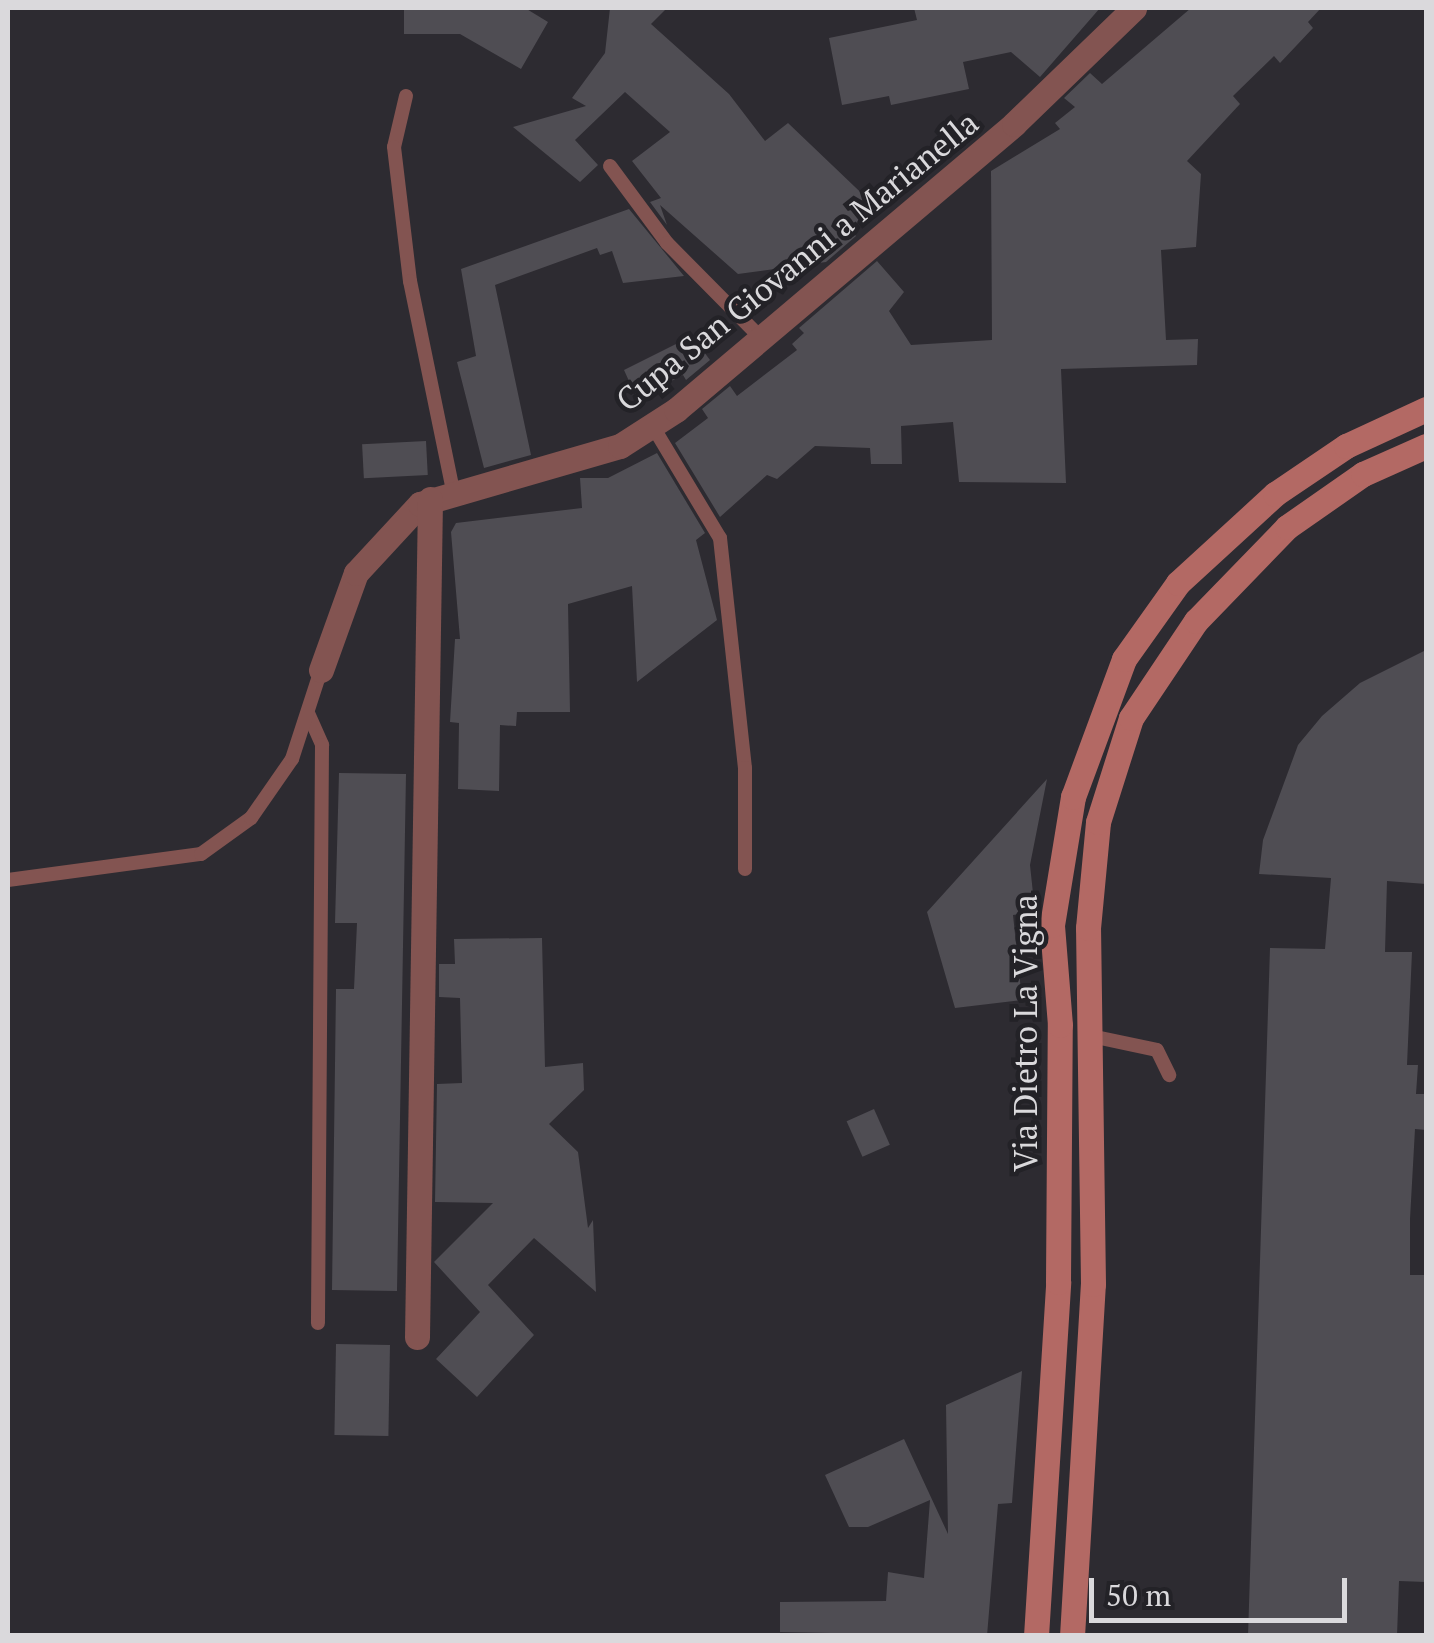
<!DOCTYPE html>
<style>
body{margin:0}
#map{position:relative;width:1434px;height:1643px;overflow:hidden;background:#2d2b31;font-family:"PT Serif",serif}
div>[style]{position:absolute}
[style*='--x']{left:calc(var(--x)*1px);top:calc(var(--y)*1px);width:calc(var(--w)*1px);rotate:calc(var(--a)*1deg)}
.building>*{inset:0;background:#4f4d53;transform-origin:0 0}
.lane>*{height:14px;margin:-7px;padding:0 7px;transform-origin:7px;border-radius:7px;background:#835451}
.street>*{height:25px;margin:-12.5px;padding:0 12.5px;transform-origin:12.5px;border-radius:12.5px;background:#835451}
.secondary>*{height:25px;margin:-12.5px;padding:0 12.5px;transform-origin:12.5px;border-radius:12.5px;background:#b36964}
span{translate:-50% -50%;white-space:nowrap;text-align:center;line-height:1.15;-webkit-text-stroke:9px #232227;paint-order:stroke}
.street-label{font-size:32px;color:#dad9dc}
.frame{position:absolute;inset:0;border:10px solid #dad9dc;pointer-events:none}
.scale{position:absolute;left:1089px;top:1578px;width:258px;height:45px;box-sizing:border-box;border:5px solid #dad9dc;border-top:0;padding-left:12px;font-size:30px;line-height:35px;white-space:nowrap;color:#dad9dc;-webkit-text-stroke:8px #232227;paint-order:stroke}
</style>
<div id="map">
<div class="building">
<i style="clip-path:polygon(404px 8px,525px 8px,548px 22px,521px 69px,460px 34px,404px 34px)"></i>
<i style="clip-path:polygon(610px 8px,667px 8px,651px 24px,729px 94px,765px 141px,788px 123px,876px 207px,850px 229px,856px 236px,826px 262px,738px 274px,660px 205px,667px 225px,650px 202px,661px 198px,632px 161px,670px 132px,625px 92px,575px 140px,598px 165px,580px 182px,513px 127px,586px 106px,572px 98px,605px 53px)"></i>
<i style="clip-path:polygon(914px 8px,1100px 8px,1040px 77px,1011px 52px,963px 62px,969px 89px,891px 105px,889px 96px,842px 105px,829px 38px,917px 20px)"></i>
<i style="clip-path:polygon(1191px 8px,1321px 8px,1308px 22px,1313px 28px,1280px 63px,1274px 56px,1233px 96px,1240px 104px,1187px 161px,1201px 174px,1196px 247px,1161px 250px,1166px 340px,1198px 339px,1197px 365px,1061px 369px,1066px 483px,959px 482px,953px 422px,901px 426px,902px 464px,871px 464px,870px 448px,815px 446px,777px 479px,767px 475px,720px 517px,675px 443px,708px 418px,702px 409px,730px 386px,737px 396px,797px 350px,792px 344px,804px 333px,799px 328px,877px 261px,904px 292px,889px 311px,911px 345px,992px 340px,991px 171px,1060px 129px,1055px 123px,1075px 107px,1064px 98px,1090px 73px,1102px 84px)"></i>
<i style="clip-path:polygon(629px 209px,684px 276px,623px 283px,612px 251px,600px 255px,597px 248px,495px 285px,531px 455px,484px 468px,457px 362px,476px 356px,461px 269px)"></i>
<i style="clip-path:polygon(692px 336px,710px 360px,686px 380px,683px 375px,637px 399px,624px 370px)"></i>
<i style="left:426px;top:441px;width:34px;height:64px;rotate:87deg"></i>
<i style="clip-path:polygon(657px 453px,705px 533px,696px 540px,717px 620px,637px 682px,632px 586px,568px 604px,570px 712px,517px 712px,516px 726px,500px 725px,499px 791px,458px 789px,459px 723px,450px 722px,455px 639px,460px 639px,451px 532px,456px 523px,582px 508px,580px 478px,608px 478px)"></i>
<i style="clip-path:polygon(1426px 650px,1426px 884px,1387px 881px,1385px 952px,1412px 952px,1407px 1065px,1418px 1065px,1416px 1094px,1426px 1094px,1426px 1130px,1415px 1129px,1410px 1219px,1410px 1275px,1426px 1275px,1426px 1582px,1399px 1581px,1397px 1636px,1248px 1636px,1270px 948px,1325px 949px,1331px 878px,1259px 874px,1263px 840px,1298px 745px,1322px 716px,1360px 683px)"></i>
<i style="clip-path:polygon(339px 773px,406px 774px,397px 1291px,332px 1290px,336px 989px,354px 989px,357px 923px,335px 923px)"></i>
<i style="clip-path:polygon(1047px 779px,1030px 865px,1035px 912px,1013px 915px,1022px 1000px,955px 1008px,927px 912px)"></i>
<i style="clip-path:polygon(542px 938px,545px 1067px,583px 1063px,584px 1090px,549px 1124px,578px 1152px,588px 1228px,593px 1220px,596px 1292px,534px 1238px,488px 1285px,534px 1335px,477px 1397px,436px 1359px,480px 1312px,434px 1262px,493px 1203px,435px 1202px,437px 1084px,462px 1083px,460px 998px,439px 997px,439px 964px,455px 964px,454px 939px)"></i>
<i style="left:874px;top:1109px;width:39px;height:30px;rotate:66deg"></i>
<i style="left:336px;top:1344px;width:54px;height:91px;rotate:1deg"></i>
<i style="clip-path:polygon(1022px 1371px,1012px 1503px,998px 1504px,987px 1636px,780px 1632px,780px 1602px,886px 1601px,888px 1572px,924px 1578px,930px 1500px,868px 1527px,849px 1527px,825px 1475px,904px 1439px,948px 1534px,946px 1405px)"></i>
</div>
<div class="lane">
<i style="--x:406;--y:96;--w:52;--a:103.2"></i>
<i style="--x:394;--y:147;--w:135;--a:83.2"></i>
<i style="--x:410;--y:281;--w:218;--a:78.4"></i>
<i style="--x:610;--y:166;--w:96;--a:53.5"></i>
<i style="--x:667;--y:243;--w:135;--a:45.3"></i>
<i style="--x:652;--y:425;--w:132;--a:59"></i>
<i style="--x:720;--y:538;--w:231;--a:83.8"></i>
<i style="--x:745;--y:768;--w:101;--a:90"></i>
<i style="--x:308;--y:713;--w:35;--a:66"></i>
<i style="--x:322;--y:745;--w:578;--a:90.4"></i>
<i style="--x:8;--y:880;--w:195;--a:-7.7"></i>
<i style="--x:201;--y:854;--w:62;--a:-35.8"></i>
<i style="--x:251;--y:818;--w:72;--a:-55.2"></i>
<i style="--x:292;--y:759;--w:94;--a:-72"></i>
<i style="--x:1091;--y:1036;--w:67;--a:12"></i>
<i style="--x:1157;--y:1050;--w:28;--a:64"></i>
</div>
<div class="street">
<i style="--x:321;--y:670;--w:103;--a:-70.2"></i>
<i style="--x:356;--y:573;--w:94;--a:-47.2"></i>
<i style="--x:420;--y:504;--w:208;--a:-16.2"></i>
<i style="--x:620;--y:446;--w:67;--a:-32.7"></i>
<i style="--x:676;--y:410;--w:443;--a:-40.2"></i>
<i style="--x:1014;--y:124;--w:167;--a:-44"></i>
<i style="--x:417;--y:1337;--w:838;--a:-89.11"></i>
</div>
<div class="secondary">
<i style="--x:1036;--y:1636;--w:355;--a:-86.4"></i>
<i style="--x:1058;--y:1282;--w:257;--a:-89.6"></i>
<i style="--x:1060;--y:1025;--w:100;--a:-94.6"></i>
<i style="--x:1052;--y:925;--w:130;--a:-80.7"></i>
<i style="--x:1073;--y:797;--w:147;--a:-69.7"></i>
<i style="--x:1124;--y:659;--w:93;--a:-54.6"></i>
<i style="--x:1178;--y:583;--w:132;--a:-42.5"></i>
<i style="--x:1275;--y:494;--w:86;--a:-34.1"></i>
<i style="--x:1346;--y:446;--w:88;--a:-24.8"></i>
<i style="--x:1072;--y:1636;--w:353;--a:-86.6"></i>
<i style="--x:1093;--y:1284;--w:356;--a:-90.8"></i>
<i style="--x:1088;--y:928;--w:106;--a:-84.6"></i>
<i style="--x:1098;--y:822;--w:109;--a:-72.4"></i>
<i style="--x:1131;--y:718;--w:117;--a:-56.2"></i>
<i style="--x:1196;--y:621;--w:131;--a:-45.9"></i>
<i style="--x:1287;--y:527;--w:93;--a:-34.9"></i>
<i style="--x:1363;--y:474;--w:69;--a:-24"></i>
</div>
<div class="street-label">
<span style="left:797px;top:261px;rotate:-39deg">Cupa San Giovanni a Marianella</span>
<span style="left:1025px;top:1033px;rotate:-90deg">Via Dietro La Vigna</span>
</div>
<div class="frame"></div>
<div class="scale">50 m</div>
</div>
